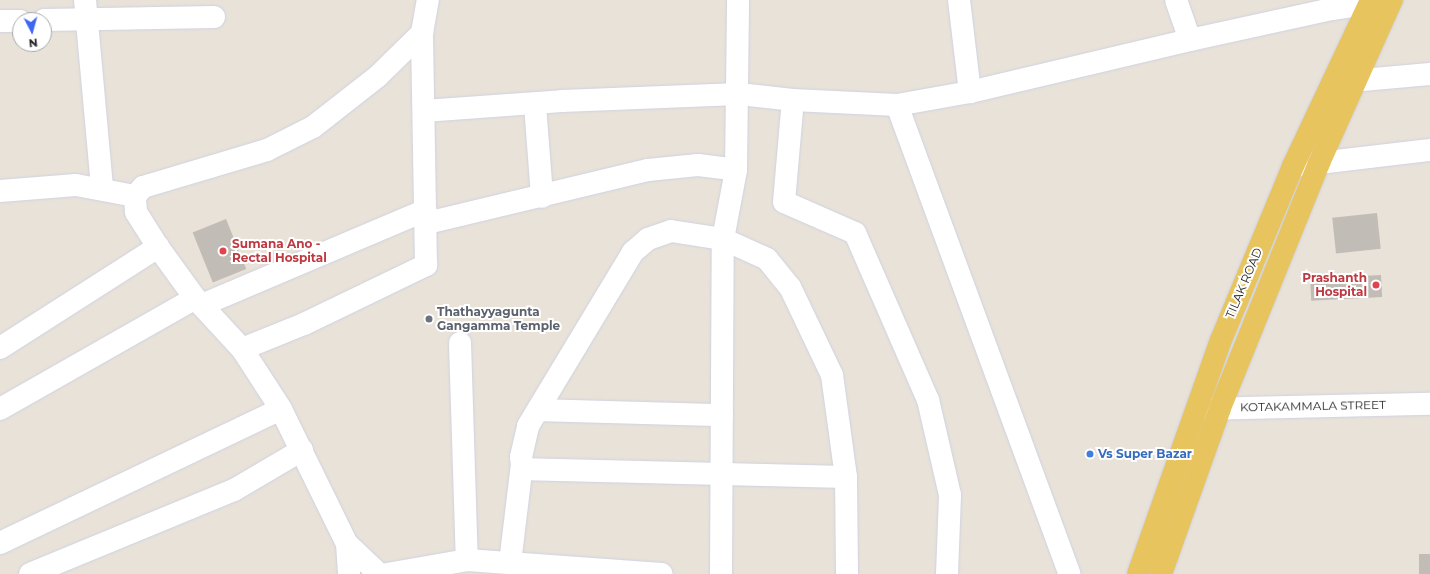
<!DOCTYPE html>
<style>
body{margin:0}
#map{position:relative;width:1430px;height:574px;overflow:hidden;background:#e9e2d9;font-family:Montserrat,sans-serif}
div>[style]{position:absolute}
[style*='--x']{left:calc(var(--x)*1px);top:calc(var(--y)*1px);width:calc(var(--w)*1px);rotate:calc(var(--a)*1deg)}
.building>*{inset:0;background:#c1bcb6;transform-origin:0 0}
.roads{filter:drop-shadow(0 0 1px #ced2e0) drop-shadow(0 0 1px #ced2e0)}
.minor>*{height:22px;margin:-11px;padding:0 11px;transform-origin:11px;border-radius:11px;background:#fff}
.major>*{height:22px;margin:-11px;padding:0 11px;transform-origin:11px;border-radius:11px;background:#e8c45f}
.dots>*{width:11px;height:11px;translate:-50% -50%;box-sizing:border-box;border:2px solid #fff;border-radius:50%}
span{translate:-50% -50%;white-space:nowrap;text-align:center;line-height:1.15;-webkit-text-stroke:4px #fff;paint-order:stroke}
.health-label{font-size:12px;color:#be3a42;font-weight:700}
.left{translate:0 -50%;text-align:left}
.right{translate:-100% -50%;text-align:right}
.street-label{font-size:12px;color:#272727}
.worship-label{font-size:12px;color:#5b616d;font-weight:700}
.shop-label{font-size:12px;color:#366cbe;font-weight:700}
.north{position:absolute;left:12px;top:12px;width:40px;height:40px;box-sizing:border-box;background:#fff;border:1px solid #a9a9a9;border-radius:50%;rotate:174deg;font-size:11px;font-weight:700;line-height:16px;text-align:center;color:#272727}
.north::after{content:'';display:block;margin:auto;width:14px;height:18px;background:#3f66f0;clip-path:polygon(50% 0,100% 100%,50% 72%,0 100%)}
</style>
<div id="map">
<div class="building">
<i style="left:1377px;top:213px;width:36px;height:45px;rotate:84deg"></i>
<i style="left:226px;top:219px;width:54px;height:36px;rotate:68deg"></i>
<i style="left:1381px;top:275px;width:22px;height:71px;rotate:87deg"></i>
<i style="left:1430px;top:554px;width:20px;height:11px;rotate:90deg"></i>
</div>
<div class="roads">
<div class="minor">
<i style="--x:85;--y:0;--w:188;--a:84.8"></i>
<i style="--x:959;--y:0;--w:93;--a:83.2"></i>
<i style="--x:970;--y:92;--w:226;--a:-13.3"></i>
<i style="--x:1190;--y:40;--w:145;--a:-12.3"></i>
<i style="--x:1332;--y:9;--w:55;--a:-8.4"></i>
<i style="--x:1176;--y:0;--w:42;--a:70.7"></i>
<i style="--x:44;--y:20;--w:170;--a:-1"></i>
<i style="--x:0;--y:21;--w:20;--a:0"></i>
<i style="--x:1340;--y:82;--w:90;--a:-5.1"></i>
<i style="--x:535;--y:105;--w:92;--a:85.6"></i>
<i style="--x:897;--y:105;--w:500;--a:69.8"></i>
<i style="--x:424;--y:111;--w:138;--a:-4.1"></i>
<i style="--x:562;--y:101;--w:177;--a:-2.3"></i>
<i style="--x:739;--y:94;--w:54;--a:6.3"></i>
<i style="--x:1302;--y:165;--w:129;--a:-6.7"></i>
<i style="--x:0;--y:191;--w:76;--a:-4.5"></i>
<i style="--x:76;--y:185;--w:60;--a:10.6"></i>
<i style="--x:427;--y:223;--w:227;--a:-13.5"></i>
<i style="--x:648;--y:170;--w:50;--a:-5.7"></i>
<i style="--x:698;--y:165;--w:38;--a:7"></i>
<i style="--x:202;--y:305;--w:243;--a:-23"></i>
<i style="--x:460;--y:343;--w:217;--a:88.2"></i>
<i style="--x:0;--y:348;--w:188;--a:-32.6"></i>
<i style="--x:242;--y:349;--w:67;--a:-22"></i>
<i style="--x:304;--y:324;--w:136;--a:-25.8"></i>
<i style="--x:426;--y:265;--w:232;--a:-91"></i>
<i style="--x:0;--y:409;--w:224;--a:-29.6"></i>
<i style="--x:1201;--y:409;--w:229;--a:-1.3"></i>
<i style="--x:538;--y:410;--w:184;--a:1.6"></i>
<i style="--x:846;--y:477;--w:318;--a:-178.6"></i>
<i style="--x:528;--y:469;--w:8;--a:-140"></i>
<i style="--x:522;--y:464;--w:7;--a:-98"></i>
<i style="--x:521;--y:457;--w:32;--a:-77"></i>
<i style="--x:528;--y:426;--w:203;--a:-58.9"></i>
<i style="--x:633;--y:252;--w:20;--a:-41"></i>
<i style="--x:648;--y:239;--w:24;--a:-19"></i>
<i style="--x:671;--y:231;--w:53;--a:8.7"></i>
<i style="--x:723;--y:239;--w:48;--a:24.4"></i>
<i style="--x:767;--y:259;--w:36;--a:51"></i>
<i style="--x:790;--y:287;--w:98;--a:64.5"></i>
<i style="--x:832;--y:375;--w:103;--a:82.2"></i>
<i style="--x:846;--y:477;--w:97;--a:89.4"></i>
<i style="--x:0;--y:543;--w:311;--a:-25.5"></i>
<i style="--x:347;--y:544;--w:30;--a:86"></i>
<i style="--x:510;--y:563;--w:100;--a:-83.1"></i>
<i style="--x:30;--y:574;--w:221;--a:-22.4"></i>
<i style="--x:234;--y:490;--w:79;--a:-30.5"></i>
<i style="--x:379;--y:574;--w:44;--a:-136.8"></i>
<i style="--x:347;--y:544;--w:150;--a:-116.1"></i>
<i style="--x:281;--y:409;--w:72;--a:-123"></i>
<i style="--x:242;--y:349;--w:69;--a:-132.7"></i>
<i style="--x:195;--y:298;--w:63;--a:-126"></i>
<i style="--x:158;--y:247;--w:41;--a:-122.2"></i>
<i style="--x:136;--y:212;--w:16;--a:-94"></i>
<i style="--x:135;--y:196;--w:12;--a:-48"></i>
<i style="--x:143;--y:187;--w:129;--a:-16.6"></i>
<i style="--x:267;--y:150;--w:51;--a:-26.6"></i>
<i style="--x:313;--y:127;--w:83;--a:-38.1"></i>
<i style="--x:378;--y:76;--w:62;--a:-44.3"></i>
<i style="--x:422;--y:33;--w:34;--a:-80"></i>
<i style="--x:387;--y:574;--w:81;--a:-9.9"></i>
<i style="--x:467;--y:560;--w:195;--a:4.1"></i>
<i style="--x:721;--y:574;--w:335;--a:-89.7"></i>
<i style="--x:723;--y:239;--w:70;--a:-79.3"></i>
<i style="--x:736;--y:170;--w:170;--a:-89.3"></i>
<i style="--x:947;--y:574;--w:79;--a:-87.8"></i>
<i style="--x:950;--y:495;--w:98;--a:-103"></i>
<i style="--x:928;--y:400;--w:182;--a:-113.6"></i>
<i style="--x:855;--y:233;--w:77;--a:-156.4"></i>
<i style="--x:784;--y:202;--w:102;--a:-85"></i>
<i style="--x:793;--y:100;--w:104;--a:2.8"></i>
<i style="--x:897;--y:105;--w:74;--a:-10.1"></i>
</div>
<div class="major">
<i style="--x:1138;--y:574;--w:248;--a:-70.5"></i>
<i style="--x:1221;--y:340;--w:188;--a:-67.5"></i>
<i style="--x:1293;--y:166;--w:183;--a:-64.8"></i>
<i style="--x:1161;--y:574;--w:176;--a:-70.4"></i>
<i style="--x:1220;--y:408;--w:264;--a:-68"></i>
<i style="--x:1319;--y:163;--w:179;--a:-65.9"></i>
</div>
</div>
<div class="dots">
<i style="left:223px;top:251px;background:#e0444e"></i>
<i style="left:1376px;top:285px;background:#e0444e"></i>
<i style="left:429px;top:319px;background:#6b7280"></i>
<i style="left:1090px;top:454px;background:#3f7fe0"></i>
</div>
<div class="health-label">
<span class="left" style="left:232px;top:251px">Sumana Ano -<br>Rectal Hospital</span>
<span class="right" style="left:1367px;top:285px">Prashanth<br>Hospital</span>
</div>
<div class="street-label">
<span style="left:1244px;top:283px;rotate:-67deg">TILAK ROAD</span>
<span style="left:1313px;top:406px;rotate:-1deg">KOTAKAMMALA STREET</span>
</div>
<div class="worship-label">
<span class="left" style="left:437px;top:319px">Thathayyagunta<br>Gangamma Temple</span>
</div>
<div class="shop-label">
<span class="left" style="left:1098px;top:454px">Vs Super Bazar</span>
</div>
<div class="north">N</div>
</div>
